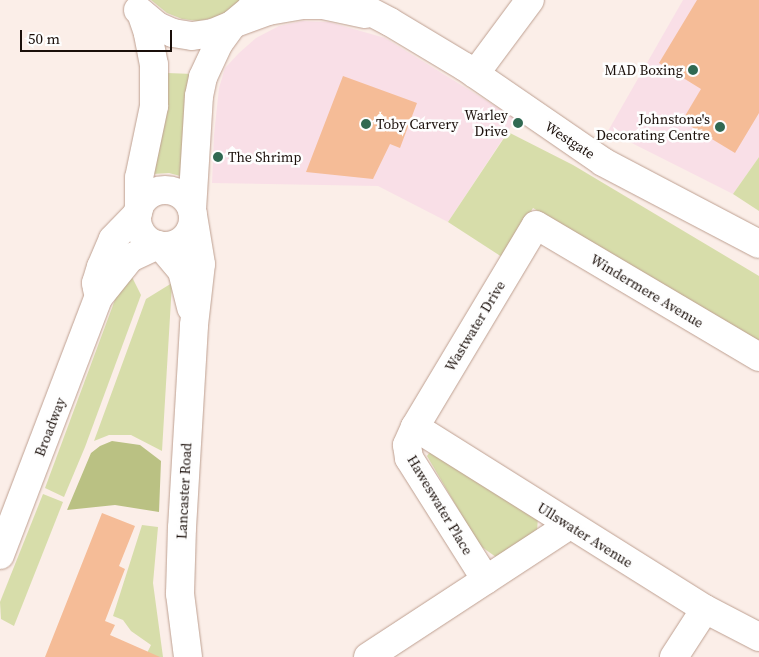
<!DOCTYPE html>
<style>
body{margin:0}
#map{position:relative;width:759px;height:657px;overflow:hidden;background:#fbeee8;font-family:"Source Serif 4",serif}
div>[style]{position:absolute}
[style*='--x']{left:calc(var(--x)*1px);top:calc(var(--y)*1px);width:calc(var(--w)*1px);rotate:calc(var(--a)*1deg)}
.commercial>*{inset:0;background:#f9dfe7}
.green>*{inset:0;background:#d7ddaa}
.forest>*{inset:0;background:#bac183}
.building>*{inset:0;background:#f5bc97}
.roads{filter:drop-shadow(0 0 1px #bea091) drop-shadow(0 0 1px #bea091)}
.minor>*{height:28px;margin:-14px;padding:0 14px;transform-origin:14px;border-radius:14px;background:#fff}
.major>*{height:28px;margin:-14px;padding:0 14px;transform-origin:14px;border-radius:14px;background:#fff}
.major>.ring{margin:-14px;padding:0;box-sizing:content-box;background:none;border:28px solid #fff;border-radius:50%}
.dots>*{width:14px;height:14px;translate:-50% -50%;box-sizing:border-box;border:2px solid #fefefe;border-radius:50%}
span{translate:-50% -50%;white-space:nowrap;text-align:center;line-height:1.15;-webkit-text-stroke:5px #fefefe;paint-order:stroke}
.poi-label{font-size:14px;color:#1a0f0a}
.right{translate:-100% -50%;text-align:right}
.left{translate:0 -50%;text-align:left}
.street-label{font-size:14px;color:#1a0f0a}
.scale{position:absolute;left:20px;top:30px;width:152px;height:22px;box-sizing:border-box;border:2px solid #1a0f0a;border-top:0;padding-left:6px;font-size:15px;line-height:18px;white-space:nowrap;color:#1a0f0a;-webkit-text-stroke:4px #fefefe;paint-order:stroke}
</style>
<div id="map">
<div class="commercial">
<i style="clip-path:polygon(683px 0,759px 0,759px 157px,733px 194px,608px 131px)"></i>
<i style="clip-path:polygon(302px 21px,329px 22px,385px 38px,516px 119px,448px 222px,378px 186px,212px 183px,214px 135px,219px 88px,225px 68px,239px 53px,256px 38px,279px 26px)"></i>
</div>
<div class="green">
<i style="clip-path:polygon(151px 0,240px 0,227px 12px,213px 18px,198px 21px,182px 19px,167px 13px)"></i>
<i style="clip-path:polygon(167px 73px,193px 74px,184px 177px,169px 173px,153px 174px)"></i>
<i style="clip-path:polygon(508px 132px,573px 165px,759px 276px,759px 342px,533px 208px,502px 257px,448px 222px)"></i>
<i style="clip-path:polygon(759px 157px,759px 211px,733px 194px)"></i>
<i style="clip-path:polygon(131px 275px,141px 295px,85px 447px,64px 497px,45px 488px,116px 297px)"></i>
<i style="clip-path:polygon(172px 283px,162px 451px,131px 435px,109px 435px,94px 441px,146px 299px)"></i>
<i style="clip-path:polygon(432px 449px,538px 516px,537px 532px,520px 547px,496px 557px,479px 545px,427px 456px)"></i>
<i style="clip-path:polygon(43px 494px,63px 502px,14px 626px,1px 619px,0 602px)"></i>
<i style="clip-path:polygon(142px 525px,158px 527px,153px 583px,163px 657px,145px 657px,151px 645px,131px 631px,123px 620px,113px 616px)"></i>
</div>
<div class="forest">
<i style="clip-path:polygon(112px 441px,140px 445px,161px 461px,159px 512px,115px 505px,67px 510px,91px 453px,100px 446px)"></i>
</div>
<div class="building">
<i style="clip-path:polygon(697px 0,759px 0,759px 113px,735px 153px,682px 121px,701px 89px,659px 63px)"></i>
<i style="clip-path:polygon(343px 76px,417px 103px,400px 148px,390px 144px,373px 179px,306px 172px)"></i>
<i style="clip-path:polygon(102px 513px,135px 526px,119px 566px,125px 569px,105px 621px,115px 625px,110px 635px,160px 657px,45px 657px)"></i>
</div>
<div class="roads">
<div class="minor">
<i style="--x:348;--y:0;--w:47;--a:27.6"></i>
<i style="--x:390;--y:22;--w:87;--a:31"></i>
<i style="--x:465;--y:67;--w:168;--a:34.5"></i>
<i style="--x:603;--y:162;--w:176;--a:27.7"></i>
<i style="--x:235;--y:23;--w:35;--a:-20"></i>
<i style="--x:268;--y:11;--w:34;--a:-10"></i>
<i style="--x:301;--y:5;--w:22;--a:0"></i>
<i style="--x:323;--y:5;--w:43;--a:12.1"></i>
<i style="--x:475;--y:74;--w:92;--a:-53.4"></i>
<i style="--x:415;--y:427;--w:342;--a:32.1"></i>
<i style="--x:705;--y:609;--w:61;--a:27.4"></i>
<i style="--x:486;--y:580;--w:144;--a:-122.3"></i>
<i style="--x:409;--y:458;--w:13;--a:-99"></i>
<i style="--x:407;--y:445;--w:20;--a:-66"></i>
<i style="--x:415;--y:427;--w:235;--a:-59.1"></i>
<i style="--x:536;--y:225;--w:259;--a:30.6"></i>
<i style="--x:368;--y:657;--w:241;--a:-33.2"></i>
<i style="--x:674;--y:657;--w:57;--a:-57.1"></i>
</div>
<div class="major">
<i style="--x:138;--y:10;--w:25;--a:40"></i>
<i style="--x:157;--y:26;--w:17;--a:24"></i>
<i style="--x:173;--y:33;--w:19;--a:9"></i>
<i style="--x:192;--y:36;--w:21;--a:-8"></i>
<i style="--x:213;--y:33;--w:21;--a:-23"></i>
<i style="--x:232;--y:25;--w:23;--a:-40"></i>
<i style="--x:250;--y:10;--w:12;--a:-59"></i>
<i class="ring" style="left:137px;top:190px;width:28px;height:28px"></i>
<i style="--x:139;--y:209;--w:31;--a:-90"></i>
<i style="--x:139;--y:178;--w:74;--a:-78.2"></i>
<i style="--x:154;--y:106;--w:41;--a:-90"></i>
<i style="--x:154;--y:65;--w:33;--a:-101"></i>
<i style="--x:148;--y:33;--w:21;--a:-109"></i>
<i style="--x:192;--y:210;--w:114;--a:-86.5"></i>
<i style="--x:199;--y:96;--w:19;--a:-78"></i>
<i style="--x:203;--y:77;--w:38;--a:-65"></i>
<i style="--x:219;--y:43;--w:22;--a:-54"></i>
<i style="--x:161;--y:246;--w:33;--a:50"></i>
<i style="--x:182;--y:271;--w:38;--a:76"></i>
<i style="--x:97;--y:289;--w:6;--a:-99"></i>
<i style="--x:96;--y:283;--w:17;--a:-73"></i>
<i style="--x:101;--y:267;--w:30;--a:-67"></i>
<i style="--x:113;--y:239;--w:36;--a:-46"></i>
<i style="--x:0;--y:555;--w:275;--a:-69.1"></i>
<i style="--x:98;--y:298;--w:51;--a:-51.3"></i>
<i style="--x:130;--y:258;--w:31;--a:-25"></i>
<i style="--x:188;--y:657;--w:64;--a:-97.2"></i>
<i style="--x:180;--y:594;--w:66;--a:-88.3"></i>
<i style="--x:182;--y:528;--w:203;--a:-86.6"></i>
<i style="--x:194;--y:325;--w:61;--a:-83.5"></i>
<i style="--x:201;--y:264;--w:50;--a:-99.3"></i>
</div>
</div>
<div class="dots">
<i style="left:693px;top:70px;background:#306952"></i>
<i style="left:518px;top:123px;background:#306952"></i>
<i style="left:366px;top:124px;background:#306952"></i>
<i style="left:720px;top:127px;background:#306952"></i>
<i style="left:218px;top:157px;background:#306952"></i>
</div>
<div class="poi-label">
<span class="right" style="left:683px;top:70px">MAD Boxing</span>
<span class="right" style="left:508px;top:123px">Warley<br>Drive</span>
<span class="right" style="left:710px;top:127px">Johnstone's<br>Decorating Centre</span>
<span class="left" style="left:376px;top:124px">Toby Carvery</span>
<span class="left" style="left:228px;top:157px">The Shrimp</span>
</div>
<div class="street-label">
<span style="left:570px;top:140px;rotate:33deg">Westgate</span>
<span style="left:647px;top:291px;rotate:31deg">Windermere Avenue</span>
<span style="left:475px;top:326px;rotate:-59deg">Wastwater Drive</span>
<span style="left:50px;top:427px;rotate:-69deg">Broadway</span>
<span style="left:184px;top:491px;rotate:-87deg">Lancaster Road</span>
<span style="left:440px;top:505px;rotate:59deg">Haweswater Place</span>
<span style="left:585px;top:535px;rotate:32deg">Ullswater Avenue</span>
</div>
<div class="scale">50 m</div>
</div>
